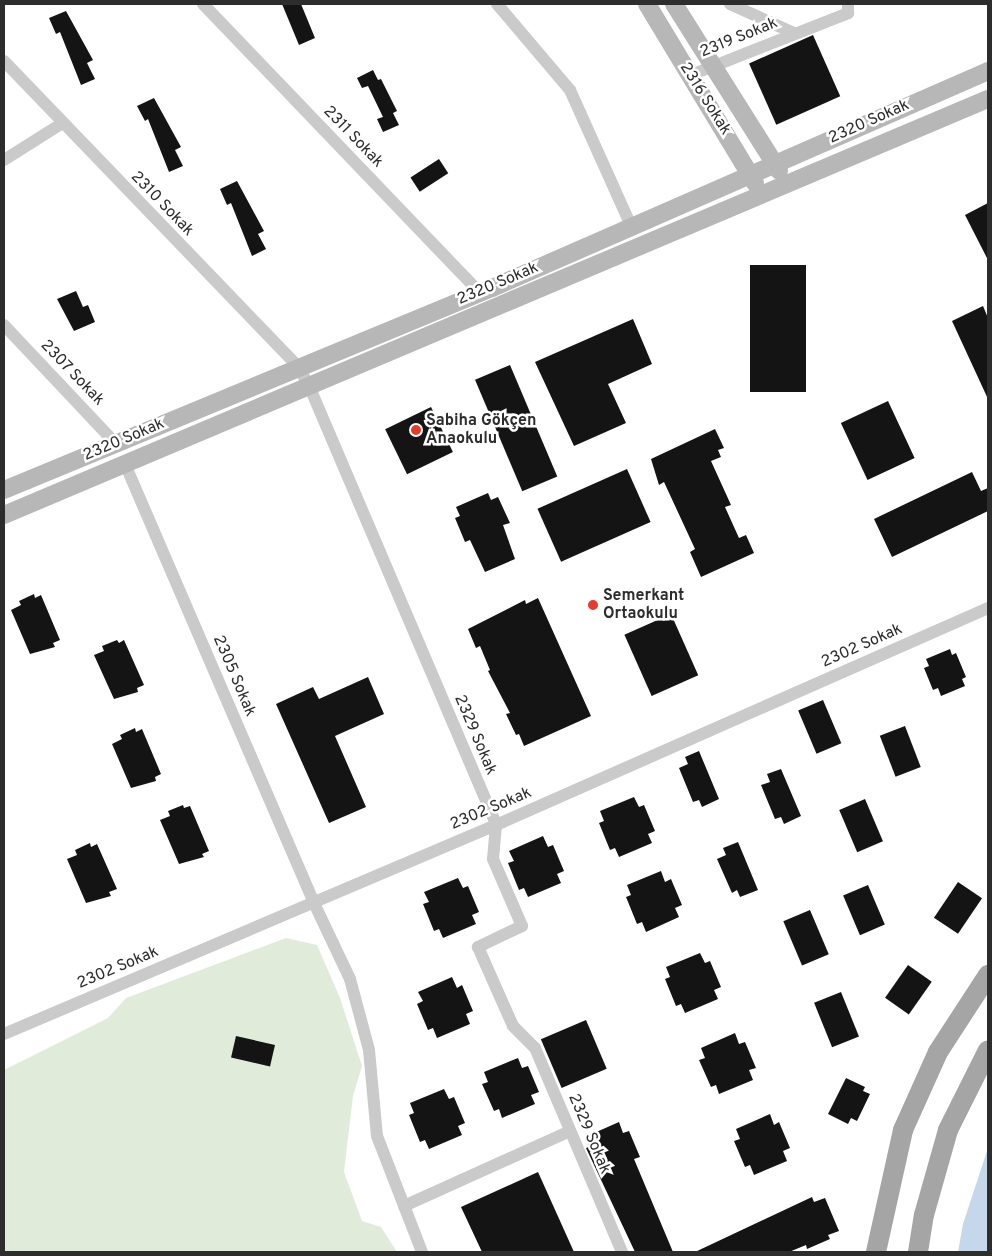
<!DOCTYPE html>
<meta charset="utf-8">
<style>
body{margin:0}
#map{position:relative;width:992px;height:1256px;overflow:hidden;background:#fff;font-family:Overpass,sans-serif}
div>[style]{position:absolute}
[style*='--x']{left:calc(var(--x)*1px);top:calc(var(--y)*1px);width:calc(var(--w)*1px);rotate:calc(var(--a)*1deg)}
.green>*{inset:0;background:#e0ebda}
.water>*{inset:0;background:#c5d7eb}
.building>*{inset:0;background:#141414;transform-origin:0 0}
.street>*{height:12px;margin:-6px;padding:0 6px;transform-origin:6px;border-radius:6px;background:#cacaca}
.secondary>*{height:18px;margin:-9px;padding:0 9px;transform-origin:9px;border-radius:9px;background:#b7b7b7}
.primary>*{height:20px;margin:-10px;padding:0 10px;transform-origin:10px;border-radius:10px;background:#a5a5a5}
.dots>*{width:14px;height:14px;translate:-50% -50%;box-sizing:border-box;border:2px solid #fff;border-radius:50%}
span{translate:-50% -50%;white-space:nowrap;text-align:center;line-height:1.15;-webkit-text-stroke:5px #fff;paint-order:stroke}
.street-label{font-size:16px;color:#2d2d2d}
.poi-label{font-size:16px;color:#2d2d2d;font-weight:700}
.left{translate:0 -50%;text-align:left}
.frame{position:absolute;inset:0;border:5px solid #2d2d2d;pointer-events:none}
</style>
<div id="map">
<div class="green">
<i style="clip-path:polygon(286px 938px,317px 945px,340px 998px,362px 1066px,353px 1096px,344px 1172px,362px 1221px,381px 1227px,397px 1252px,4px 1252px,4px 1070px,108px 1018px,126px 998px)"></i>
</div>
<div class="water">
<i style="clip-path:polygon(988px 1148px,988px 1252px,958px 1252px,963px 1224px)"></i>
</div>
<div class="building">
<i style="clip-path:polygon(282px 4px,301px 4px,315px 38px,299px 45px)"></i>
<i style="clip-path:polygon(66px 11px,93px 60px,87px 63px,95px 79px,81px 85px,60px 32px,56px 34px,49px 18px)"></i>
<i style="left:813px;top:35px;width:67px;height:70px;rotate:66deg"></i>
<i style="clip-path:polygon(373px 70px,378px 80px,381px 79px,397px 111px,393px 113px,399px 125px,383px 132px,377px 119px,383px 117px,368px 86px,362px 88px,357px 78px)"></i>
<i style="clip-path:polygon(154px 98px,181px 147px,175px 150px,183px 166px,169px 172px,148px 119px,145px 121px,137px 106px)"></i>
<i style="left:439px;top:159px;width:17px;height:34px;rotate:57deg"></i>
<i style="clip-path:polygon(237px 181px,264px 231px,258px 234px,266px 249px,252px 256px,231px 203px,227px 205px,220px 189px)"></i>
<i style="clip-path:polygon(988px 203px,988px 260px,965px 215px)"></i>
<i style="left:750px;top:265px;width:56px;height:127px"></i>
<i style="clip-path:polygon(76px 291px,83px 307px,88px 305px,95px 322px,74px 331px,57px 299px)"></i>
<i style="clip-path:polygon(983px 306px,988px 318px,988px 399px,952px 321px)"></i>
<i style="clip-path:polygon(633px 319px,652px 364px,608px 384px,626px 423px,574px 446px,535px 362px)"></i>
<i style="left:510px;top:365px;width:121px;height:38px;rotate:67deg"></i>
<i style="left:888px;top:401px;width:63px;height:52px;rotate:65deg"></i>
<i style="left:431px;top:407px;width:50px;height:51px;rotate:64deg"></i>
<i style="clip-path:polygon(715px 429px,724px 448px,718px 450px,721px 457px,711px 461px,731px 505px,725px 507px,739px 538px,746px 535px,754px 553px,701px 577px,690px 552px,695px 549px,664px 482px,659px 485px,651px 459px)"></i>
<i style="left:627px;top:469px;width:58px;height:98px;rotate:66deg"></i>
<i style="clip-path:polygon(972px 472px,981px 491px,988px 488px,988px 511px,892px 557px,874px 519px)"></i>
<i style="clip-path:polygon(488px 493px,491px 500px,498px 497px,510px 523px,503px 525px,515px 559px,485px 572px,470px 540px,465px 542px,455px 518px,460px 516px,456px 507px)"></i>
<i style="clip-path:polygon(34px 594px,35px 598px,41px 595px,60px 640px,53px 643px,55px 647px,30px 654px,11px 610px,21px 605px,19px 601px)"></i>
<i style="clip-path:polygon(538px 598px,591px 716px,524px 746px,519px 734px,516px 735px,506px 714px,510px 713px,488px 671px,490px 670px,480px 646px,476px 648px,468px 629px,525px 600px,526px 604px)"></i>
<i style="left:671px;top:614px;width:67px;height:51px;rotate:66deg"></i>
<i style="clip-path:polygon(117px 640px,119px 643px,124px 640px,144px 685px,137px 688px,138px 692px,114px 699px,94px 655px,104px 651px,102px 646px)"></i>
<i style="clip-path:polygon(950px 649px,952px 655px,956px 653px,966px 677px,962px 679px,965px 686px,941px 696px,938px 688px,933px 690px,924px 668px,929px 666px,926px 659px)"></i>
<i style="clip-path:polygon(368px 677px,384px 714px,335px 736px,366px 807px,329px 823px,276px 704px,313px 687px,319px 699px)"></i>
<i style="left:823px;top:700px;width:47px;height:27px;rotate:67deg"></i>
<i style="left:905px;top:726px;width:44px;height:27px;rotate:69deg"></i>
<i style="clip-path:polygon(135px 728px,136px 732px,142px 729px,161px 774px,155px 777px,156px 781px,131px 788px,112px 744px,122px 739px,120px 735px)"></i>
<i style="clip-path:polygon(699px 751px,719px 799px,702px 807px,699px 800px,693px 802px,679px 768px,688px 764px,685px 757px)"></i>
<i style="clip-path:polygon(781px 769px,801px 816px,784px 824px,781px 817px,775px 819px,761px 785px,770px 782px,767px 774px)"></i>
<i style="clip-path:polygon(634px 797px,639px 807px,644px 805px,655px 831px,648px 834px,652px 843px,619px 857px,615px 848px,610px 850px,599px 823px,604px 821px,600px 811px)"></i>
<i style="left:865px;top:799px;width:46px;height:28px;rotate:67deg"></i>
<i style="clip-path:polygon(183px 805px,184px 808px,190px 806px,209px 851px,202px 854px,204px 857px,179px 864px,160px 820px,170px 816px,168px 811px)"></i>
<i style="clip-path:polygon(543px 836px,548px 847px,553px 845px,564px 871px,557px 874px,561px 883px,528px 897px,524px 888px,519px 890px,508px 863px,514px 861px,509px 851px)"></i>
<i style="clip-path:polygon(738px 842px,758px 890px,740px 897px,737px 890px,732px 893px,717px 859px,726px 855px,723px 848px)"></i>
<i style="clip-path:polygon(90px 843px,91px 847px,97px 844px,117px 889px,109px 892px,111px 896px,86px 903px,67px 859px,77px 855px,75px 850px)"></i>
<i style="clip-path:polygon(661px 871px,665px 882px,671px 879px,682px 905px,675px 908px,679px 917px,646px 932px,642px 922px,637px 924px,626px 897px,631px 895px,627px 885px)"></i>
<i style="clip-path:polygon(458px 878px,463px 888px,468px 886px,479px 912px,472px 915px,476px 924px,443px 938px,439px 929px,434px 931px,423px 904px,429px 902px,424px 892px)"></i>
<i style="left:958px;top:882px;width:29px;height:43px;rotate:34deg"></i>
<i style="left:868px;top:885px;width:43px;height:27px;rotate:67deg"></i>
<i style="left:810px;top:910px;width:48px;height:29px;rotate:67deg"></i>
<i style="clip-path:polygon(700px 953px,705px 963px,710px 961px,721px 987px,714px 990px,718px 999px,685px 1013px,681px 1004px,676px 1006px,665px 979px,670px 977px,666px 967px)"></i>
<i style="left:908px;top:965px;width:29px;height:40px;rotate:35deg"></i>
<i style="clip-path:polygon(452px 977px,457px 988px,462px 985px,473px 1011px,466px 1014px,470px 1024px,437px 1038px,433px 1028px,428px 1030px,417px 1004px,423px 1001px,418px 992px)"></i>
<i style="left:841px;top:992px;width:48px;height:29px;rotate:68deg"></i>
<i style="left:586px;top:1020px;width:53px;height:49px;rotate:67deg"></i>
<i style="clip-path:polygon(735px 1033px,739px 1044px,745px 1042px,756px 1068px,749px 1070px,753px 1080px,719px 1094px,716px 1085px,711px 1087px,699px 1060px,705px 1058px,701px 1048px)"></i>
<i style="left:236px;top:1036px;width:40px;height:22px;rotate:13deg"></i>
<i style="clip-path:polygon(518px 1058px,522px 1068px,528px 1066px,539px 1092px,531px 1095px,535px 1104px,502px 1118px,499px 1109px,494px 1111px,482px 1084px,488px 1082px,484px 1072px)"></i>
<i style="clip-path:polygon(846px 1078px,865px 1087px,863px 1091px,870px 1094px,857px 1121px,851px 1118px,848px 1124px,828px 1114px)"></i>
<i style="clip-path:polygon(444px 1089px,449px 1099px,454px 1097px,465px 1123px,458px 1126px,462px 1135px,429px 1149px,425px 1140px,420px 1142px,409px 1115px,414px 1113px,410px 1103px)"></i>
<i style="clip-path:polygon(770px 1114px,774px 1125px,779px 1122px,790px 1148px,783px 1151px,787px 1161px,754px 1175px,750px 1165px,745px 1167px,734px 1141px,740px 1139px,736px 1129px)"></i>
<i style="clip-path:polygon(619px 1122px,623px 1133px,629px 1131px,640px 1157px,634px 1159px,673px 1252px,635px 1252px,586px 1148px,589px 1147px,585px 1137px)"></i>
<i style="clip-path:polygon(538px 1172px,574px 1252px,482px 1252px,461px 1207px)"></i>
<i style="clip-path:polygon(812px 1197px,814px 1202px,825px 1198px,839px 1231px,828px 1235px,830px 1239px,807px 1249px,806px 1245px,789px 1252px,695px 1252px)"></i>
</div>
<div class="street">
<i style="--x:203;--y:4;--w:400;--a:46.2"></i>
<i style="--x:497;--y:4;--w:113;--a:49.7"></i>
<i style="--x:570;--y:90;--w:149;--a:65.8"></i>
<i style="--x:730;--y:4;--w:70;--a:24.4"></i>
<i style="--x:4;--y:61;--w:426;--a:46.1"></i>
<i style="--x:299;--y:368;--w:23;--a:61"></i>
<i style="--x:310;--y:388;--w:475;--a:66.9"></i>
<i style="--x:496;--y:825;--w:34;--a:95"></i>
<i style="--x:493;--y:859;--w:73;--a:66.6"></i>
<i style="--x:522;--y:926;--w:49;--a:154.5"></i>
<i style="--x:478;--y:947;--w:86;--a:66.1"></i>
<i style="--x:513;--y:1026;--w:31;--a:45"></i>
<i style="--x:535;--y:1048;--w:222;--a:66.9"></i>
<i style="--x:691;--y:75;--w:169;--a:-21.5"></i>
<i style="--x:848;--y:13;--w:9;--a:-90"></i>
<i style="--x:4;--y:160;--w:67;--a:-32.3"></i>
<i style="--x:4;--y:325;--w:163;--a:46.7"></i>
<i style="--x:125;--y:464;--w:476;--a:66.7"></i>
<i style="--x:313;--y:901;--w:86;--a:64.6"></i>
<i style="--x:350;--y:979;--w:73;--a:75"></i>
<i style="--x:369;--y:1050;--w:86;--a:84.7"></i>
<i style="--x:377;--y:1136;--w:124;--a:68.8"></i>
<i style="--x:4;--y:1034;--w:535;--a:-23.02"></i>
<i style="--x:496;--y:825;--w:538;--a:-23.8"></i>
<i style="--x:404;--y:1206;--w:182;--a:-24.3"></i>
</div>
<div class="secondary">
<i style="--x:647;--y:4;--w:209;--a:58.9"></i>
<i style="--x:674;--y:4;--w:197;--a:57.8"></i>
<i style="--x:4;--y:490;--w:528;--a:-22.49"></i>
<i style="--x:492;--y:288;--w:541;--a:-23.63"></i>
<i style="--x:4;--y:515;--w:1068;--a:-22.92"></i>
</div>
<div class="primary">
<i style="--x:876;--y:1252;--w:125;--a:-77.5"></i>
<i style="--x:903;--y:1130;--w:85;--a:-65.8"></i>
<i style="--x:938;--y:1052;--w:92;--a:-57"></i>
<i style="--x:918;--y:1252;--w:37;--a:-81"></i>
<i style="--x:924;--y:1215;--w:88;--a:-74.2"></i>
<i style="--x:948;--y:1130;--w:89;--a:-63.4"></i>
</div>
<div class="dots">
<i style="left:416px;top:430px;background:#e73a2b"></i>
<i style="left:593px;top:605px;background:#e73a2b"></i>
</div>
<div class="street-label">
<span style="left:739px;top:38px;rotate:-22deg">2319 Sokak</span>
<span style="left:705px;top:99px;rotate:58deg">2316 Sokak</span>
<span style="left:869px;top:122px;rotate:-24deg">2320 Sokak</span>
<span style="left:353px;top:137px;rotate:46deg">2311 Sokak</span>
<span style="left:162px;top:204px;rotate:46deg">2310 Sokak</span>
<span style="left:498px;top:284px;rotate:-23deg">2320 Sokak</span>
<span style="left:72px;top:373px;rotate:46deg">2307 Sokak</span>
<span style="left:124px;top:440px;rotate:-23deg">2320 Sokak</span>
<span style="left:862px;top:646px;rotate:-24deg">2302 Sokak</span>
<span style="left:234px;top:676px;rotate:67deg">2305 Sokak</span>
<span style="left:475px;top:735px;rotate:67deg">2329 Sokak</span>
<span style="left:491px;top:809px;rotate:-23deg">2302 Sokak</span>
<span style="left:118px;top:968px;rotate:-23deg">2302 Sokak</span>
<span style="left:589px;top:1134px;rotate:67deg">2329 Sokak</span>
</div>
<div class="poi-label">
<span class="left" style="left:426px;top:430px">Sabiha Gökçen<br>Anaokulu</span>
<span class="left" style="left:603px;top:605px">Semerkant<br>Ortaokulu</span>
</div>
<div class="frame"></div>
</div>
